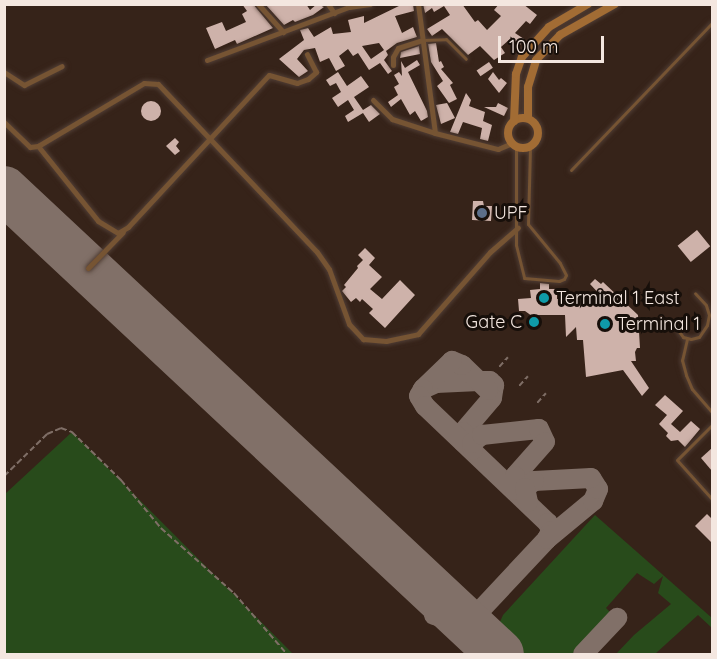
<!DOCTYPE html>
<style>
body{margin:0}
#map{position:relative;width:717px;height:659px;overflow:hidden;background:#362319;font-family:Quicksand,sans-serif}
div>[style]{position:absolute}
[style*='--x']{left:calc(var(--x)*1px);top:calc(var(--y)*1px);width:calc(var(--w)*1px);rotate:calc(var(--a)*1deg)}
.green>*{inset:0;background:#284b1b}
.taxiway>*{height:20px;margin:-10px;padding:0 10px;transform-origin:10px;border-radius:10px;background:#817068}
.runway>*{height:48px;margin:-24px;padding:0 24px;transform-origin:24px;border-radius:24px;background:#817068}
.building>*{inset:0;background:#ceb2aa;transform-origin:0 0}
.round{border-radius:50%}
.path>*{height:1.5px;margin-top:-0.75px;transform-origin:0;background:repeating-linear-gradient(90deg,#7f6e66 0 6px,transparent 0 9px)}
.roads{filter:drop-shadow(0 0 2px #513e35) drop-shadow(0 0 2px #513e35)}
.lane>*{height:3px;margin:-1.5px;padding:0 1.5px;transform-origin:1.5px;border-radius:1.5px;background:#765433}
.street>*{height:5px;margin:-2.5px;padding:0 2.5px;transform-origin:2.5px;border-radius:2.5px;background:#765433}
.secondary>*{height:8px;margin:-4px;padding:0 4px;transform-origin:4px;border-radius:4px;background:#a26c34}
.secondary>.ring{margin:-4px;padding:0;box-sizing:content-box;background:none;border:8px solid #a26c34;border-radius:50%}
.dots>*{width:16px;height:16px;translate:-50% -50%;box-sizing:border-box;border:3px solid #170f0a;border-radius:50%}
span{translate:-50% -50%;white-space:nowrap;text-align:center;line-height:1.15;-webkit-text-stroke:6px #170f0a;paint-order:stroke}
.poi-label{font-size:18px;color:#f4e7e0}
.left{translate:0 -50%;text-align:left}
.right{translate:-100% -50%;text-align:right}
.frame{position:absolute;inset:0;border:6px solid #f4e7e0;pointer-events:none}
.scale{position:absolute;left:498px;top:36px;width:106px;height:27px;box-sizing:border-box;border:3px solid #f4e7e0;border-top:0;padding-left:8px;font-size:18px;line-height:21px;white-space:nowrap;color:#f4e7e0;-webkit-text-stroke:4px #170f0a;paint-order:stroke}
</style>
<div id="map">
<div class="green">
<i style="clip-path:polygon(72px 432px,293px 654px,5px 654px,5px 494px)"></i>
<i style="clip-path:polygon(595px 515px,712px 618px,712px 628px,698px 615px,655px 654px,616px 654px,634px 635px,671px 604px,658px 593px,663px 576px,654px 584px,637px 573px,606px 608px,611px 613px,572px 654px,501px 654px,495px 644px,495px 633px,503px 615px)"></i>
</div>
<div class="taxiway">
<i style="--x:423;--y:389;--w:14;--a:-25"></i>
<i style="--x:436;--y:383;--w:43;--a:-2.7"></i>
<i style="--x:479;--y:381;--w:11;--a:0"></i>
<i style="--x:490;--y:381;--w:6;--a:45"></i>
<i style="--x:494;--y:385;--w:13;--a:99"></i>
<i style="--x:492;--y:398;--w:45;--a:130.5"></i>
<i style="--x:463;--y:432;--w:10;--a:90"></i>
<i style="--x:488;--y:390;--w:36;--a:-136"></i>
<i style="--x:462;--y:365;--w:11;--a:-158"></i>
<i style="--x:452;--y:361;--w:40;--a:136"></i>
<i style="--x:423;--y:389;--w:8;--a:120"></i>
<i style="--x:419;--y:396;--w:12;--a:59"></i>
<i style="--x:425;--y:406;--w:170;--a:43.6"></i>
<i style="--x:548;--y:523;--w:9;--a:69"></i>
<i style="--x:551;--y:531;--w:9;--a:117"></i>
<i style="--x:473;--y:450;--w:7;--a:-98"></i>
<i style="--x:472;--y:443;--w:13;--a:-39"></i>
<i style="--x:482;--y:435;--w:57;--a:-6"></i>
<i style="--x:539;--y:429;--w:14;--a:65"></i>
<i style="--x:545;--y:442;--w:45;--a:131.4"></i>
<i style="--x:515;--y:476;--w:14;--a:90"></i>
<i style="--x:434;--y:615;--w:24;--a:17"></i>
<i style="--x:457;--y:622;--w:19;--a:-18"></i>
<i style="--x:475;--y:616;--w:105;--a:-46.9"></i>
<i style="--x:547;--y:539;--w:60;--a:-39.6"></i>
<i style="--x:593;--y:501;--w:13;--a:-67"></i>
<i style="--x:598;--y:489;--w:13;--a:-122"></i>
<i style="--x:591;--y:478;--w:57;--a:177"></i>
<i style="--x:534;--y:481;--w:11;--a:142"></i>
<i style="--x:525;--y:488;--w:14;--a:78"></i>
<i style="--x:475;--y:616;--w:19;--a:102"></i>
<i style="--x:471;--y:635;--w:20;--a:70"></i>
<i style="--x:583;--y:654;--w:50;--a:-46.6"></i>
</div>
<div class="runway">
<i style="--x:4;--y:190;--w:679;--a:43.09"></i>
</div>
<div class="building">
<i style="clip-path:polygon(242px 4px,253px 4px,273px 28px,237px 44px,235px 40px,215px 49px,206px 28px,222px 22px,226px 31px,246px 22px,242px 14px,247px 11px)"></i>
<i style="clip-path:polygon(265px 4px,306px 4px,310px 10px,317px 4px,324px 7px,313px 15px,295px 22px,293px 20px,284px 25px)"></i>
<i style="clip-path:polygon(evenodd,403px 4px,413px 4px,414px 11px,395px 16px,402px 33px,413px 27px,417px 37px,397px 43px,386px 51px,388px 55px,384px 60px,392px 71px,388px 74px,380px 63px,369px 70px,358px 53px,353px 56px,348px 49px,339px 56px,345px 66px,336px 71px,329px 58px,320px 62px,315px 48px,304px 50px,297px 59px,308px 71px,299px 77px,279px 59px,304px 40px,300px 30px,308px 28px,314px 37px,331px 27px,333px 34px,351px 32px,348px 20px,364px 16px,364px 23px,403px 4px,379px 43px,384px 50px,371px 59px,362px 46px,379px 43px)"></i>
<i style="clip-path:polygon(423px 4px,462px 4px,475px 22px,478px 20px,487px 30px,501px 16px,494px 10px,499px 4px,523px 4px,537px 15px,530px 24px,526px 21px,515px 33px,524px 39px,520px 45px,511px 38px,501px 47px,505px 53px,494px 60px,480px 46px,468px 55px,442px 29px,432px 36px,427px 29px,450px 15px,444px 6px,434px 12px,432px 8px,425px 13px)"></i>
<i style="clip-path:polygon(436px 43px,439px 62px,441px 61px,444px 67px,441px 69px,453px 83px,450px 85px,457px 99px,449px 103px,437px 86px,443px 81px,431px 62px,428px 44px)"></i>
<i style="clip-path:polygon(419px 46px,420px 54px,400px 58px,401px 52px)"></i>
<i style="clip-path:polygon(417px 60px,420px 65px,408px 72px,427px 111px,428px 117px,421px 121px,415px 111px,410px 115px,401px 99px,391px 107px,388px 102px,398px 95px,394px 87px,399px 84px,394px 75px,399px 72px,402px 76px,401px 61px,405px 68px)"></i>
<i style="left:489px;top:62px;width:7px;height:15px;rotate:56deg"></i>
<i style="clip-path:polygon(338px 72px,347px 86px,361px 76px,369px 87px,354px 97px,363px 110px,371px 105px,380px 114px,369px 122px,363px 113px,348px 122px,345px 116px,354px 110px,348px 100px,338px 107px,332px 98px,341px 92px,336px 83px,330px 86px,326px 80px)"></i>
<i style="clip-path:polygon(493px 72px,499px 80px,501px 78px,507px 83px,499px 93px,488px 79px)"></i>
<i style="clip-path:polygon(466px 93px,471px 100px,469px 106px,485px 112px,483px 121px,492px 125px,488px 141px,480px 139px,482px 128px,463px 122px,458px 134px,450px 132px)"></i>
<i class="round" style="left:141px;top:101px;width:20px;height:20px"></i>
<i style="clip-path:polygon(447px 103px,455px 118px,441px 124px,436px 105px)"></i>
<i style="clip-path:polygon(498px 103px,508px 108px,504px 116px,484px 107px,496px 107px)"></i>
<i style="clip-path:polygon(175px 138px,179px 142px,176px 146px,180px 151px,175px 155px,166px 146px)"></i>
<i style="clip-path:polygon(473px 201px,483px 201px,484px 206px,492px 206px,491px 221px,472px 220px)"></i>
<i style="left:697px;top:230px;width:21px;height:25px;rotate:51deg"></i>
<i style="clip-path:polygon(365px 248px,375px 258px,369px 265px,382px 277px,370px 289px,382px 299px,400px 280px,415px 295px,385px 328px,369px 313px,373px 309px,362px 299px,360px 302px,356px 298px,351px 302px,342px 291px,346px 287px,344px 285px,358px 268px,357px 266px,363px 260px,358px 255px)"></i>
<i style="clip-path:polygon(595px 279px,601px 284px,603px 282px,638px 315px,640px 348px,637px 348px,635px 352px,636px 361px,631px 361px,649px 388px,642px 396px,623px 370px,586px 377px,583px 340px,577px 340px,576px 327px,566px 337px,565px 315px,536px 315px,536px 319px,525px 311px,519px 311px,518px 299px,531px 298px,530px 290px,540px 289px,540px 283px,549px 284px,549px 289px,557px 289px,557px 299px,603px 298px,590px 284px)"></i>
<i style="clip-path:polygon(665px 395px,683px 411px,671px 424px,680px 432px,691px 421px,700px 429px,685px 447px,678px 440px,671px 441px,666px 436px,668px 433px,659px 424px,667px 415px,655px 405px)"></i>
<i style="clip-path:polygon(712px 448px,712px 471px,701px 458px)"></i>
<i style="clip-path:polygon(707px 514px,712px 519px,712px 543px,695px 526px)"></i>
</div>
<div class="path">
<i style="--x:499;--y:367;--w:13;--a:-48"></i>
<i style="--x:519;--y:386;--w:13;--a:-48"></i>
<i style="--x:537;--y:403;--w:13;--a:-48"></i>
<i style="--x:4;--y:476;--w:60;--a:-44.3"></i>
<i style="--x:47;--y:434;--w:15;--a:-23"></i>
<i style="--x:61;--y:428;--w:12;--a:20"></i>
<i style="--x:72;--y:432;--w:69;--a:44.4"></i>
<i style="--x:121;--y:480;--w:62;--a:50.2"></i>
<i style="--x:161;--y:528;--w:98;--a:41.7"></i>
<i style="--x:234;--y:593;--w:81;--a:49"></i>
</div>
<div class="roads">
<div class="lane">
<i style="--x:423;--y:40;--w:23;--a:-2"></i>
<i style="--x:446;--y:39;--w:28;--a:45"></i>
<i style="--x:516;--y:147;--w:98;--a:90"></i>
<i style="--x:516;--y:245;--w:34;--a:76"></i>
<i style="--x:524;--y:278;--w:35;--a:5"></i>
<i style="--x:559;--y:281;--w:5;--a:-22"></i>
<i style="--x:564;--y:279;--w:4;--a:-63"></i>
<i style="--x:566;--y:275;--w:13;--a:-117"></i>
<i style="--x:560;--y:263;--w:50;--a:-129.4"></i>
<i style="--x:528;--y:224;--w:77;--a:-88.5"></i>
<i style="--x:571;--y:170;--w:204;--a:-46.2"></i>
<i style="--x:678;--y:330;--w:9;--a:54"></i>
<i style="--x:683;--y:337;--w:8;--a:14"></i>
<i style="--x:691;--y:339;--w:8;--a:-14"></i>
<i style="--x:699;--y:337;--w:14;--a:-56"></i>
<i style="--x:707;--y:325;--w:10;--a:-79"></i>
<i style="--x:709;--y:315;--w:10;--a:-107"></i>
<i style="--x:706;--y:305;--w:16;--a:-133"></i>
<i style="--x:687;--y:339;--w:22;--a:103"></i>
<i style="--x:682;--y:360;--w:16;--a:75"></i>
<i style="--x:686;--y:375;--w:15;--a:67"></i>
<i style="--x:692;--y:389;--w:30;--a:49"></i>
<i style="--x:712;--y:425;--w:49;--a:135"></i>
<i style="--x:677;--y:460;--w:52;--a:48.1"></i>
</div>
<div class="street">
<i style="--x:258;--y:4;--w:38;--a:48"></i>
<i style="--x:328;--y:4;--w:11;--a:56"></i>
<i style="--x:418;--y:4;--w:130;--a:82.5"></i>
<i style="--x:435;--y:133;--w:65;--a:14.3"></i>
<i style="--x:498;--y:149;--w:15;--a:-23"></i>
<i style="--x:207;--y:60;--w:152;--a:-20.5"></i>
<i style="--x:349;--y:7;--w:21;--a:-8"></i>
<i style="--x:393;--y:65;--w:8;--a:-90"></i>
<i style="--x:393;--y:57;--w:10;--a:-61"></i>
<i style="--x:398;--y:48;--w:26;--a:-18"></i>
<i style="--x:4;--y:72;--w:24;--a:33"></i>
<i style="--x:24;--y:85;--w:42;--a:-26.6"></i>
<i style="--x:373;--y:100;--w:27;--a:45"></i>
<i style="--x:392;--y:119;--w:45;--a:18"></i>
<i style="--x:4;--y:122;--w:36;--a:44"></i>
<i style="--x:30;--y:147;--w:8;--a:-7"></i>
<i style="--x:38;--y:146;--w:123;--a:-30.7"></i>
<i style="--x:144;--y:83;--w:14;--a:4"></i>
<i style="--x:158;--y:84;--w:231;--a:46.6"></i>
<i style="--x:317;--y:252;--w:21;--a:55"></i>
<i style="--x:329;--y:269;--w:59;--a:70"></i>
<i style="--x:349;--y:324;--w:21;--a:47"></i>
<i style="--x:363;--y:339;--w:23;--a:5"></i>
<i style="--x:386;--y:341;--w:33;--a:-12"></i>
<i style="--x:418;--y:334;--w:109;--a:-48.7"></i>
<i style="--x:490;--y:252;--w:37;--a:-41"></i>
<i style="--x:38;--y:146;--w:96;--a:51.3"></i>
<i style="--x:98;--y:221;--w:23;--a:31"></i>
<i style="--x:118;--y:233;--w:12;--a:-31"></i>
<i style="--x:128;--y:227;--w:207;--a:-47.2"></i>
<i style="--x:269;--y:75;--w:29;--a:16"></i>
<i style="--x:297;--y:83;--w:12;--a:-20"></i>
<i style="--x:308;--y:79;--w:11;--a:-41"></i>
<i style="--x:316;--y:72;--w:20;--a:-117"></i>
<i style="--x:88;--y:268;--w:50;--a:-45.8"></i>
</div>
<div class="secondary">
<i class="ring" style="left:508px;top:118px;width:22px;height:22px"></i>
<i style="--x:528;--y:118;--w:31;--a:-90"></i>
<i style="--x:528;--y:87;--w:28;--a:-73"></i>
<i style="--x:536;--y:60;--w:35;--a:-46"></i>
<i style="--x:560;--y:35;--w:63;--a:-29.4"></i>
<i style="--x:514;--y:121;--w:47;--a:-87.6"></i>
<i style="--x:516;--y:74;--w:18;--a:-71"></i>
<i style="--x:522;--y:57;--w:40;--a:-48"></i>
<i style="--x:549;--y:27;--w:45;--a:-30.5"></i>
</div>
</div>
<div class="dots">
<i style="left:482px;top:213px;background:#5c6f8a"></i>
<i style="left:544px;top:298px;background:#0f9aa8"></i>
<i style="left:534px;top:322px;background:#0f9aa8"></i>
<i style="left:605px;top:324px;background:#0f9aa8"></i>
</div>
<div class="poi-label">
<span class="left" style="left:494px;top:213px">UPF</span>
<span class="left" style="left:556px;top:298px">Terminal 1 East</span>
<span class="right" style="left:522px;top:322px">Gate C</span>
<span class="left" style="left:617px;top:324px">Terminal 1</span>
</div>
<div class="frame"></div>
<div class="scale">100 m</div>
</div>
